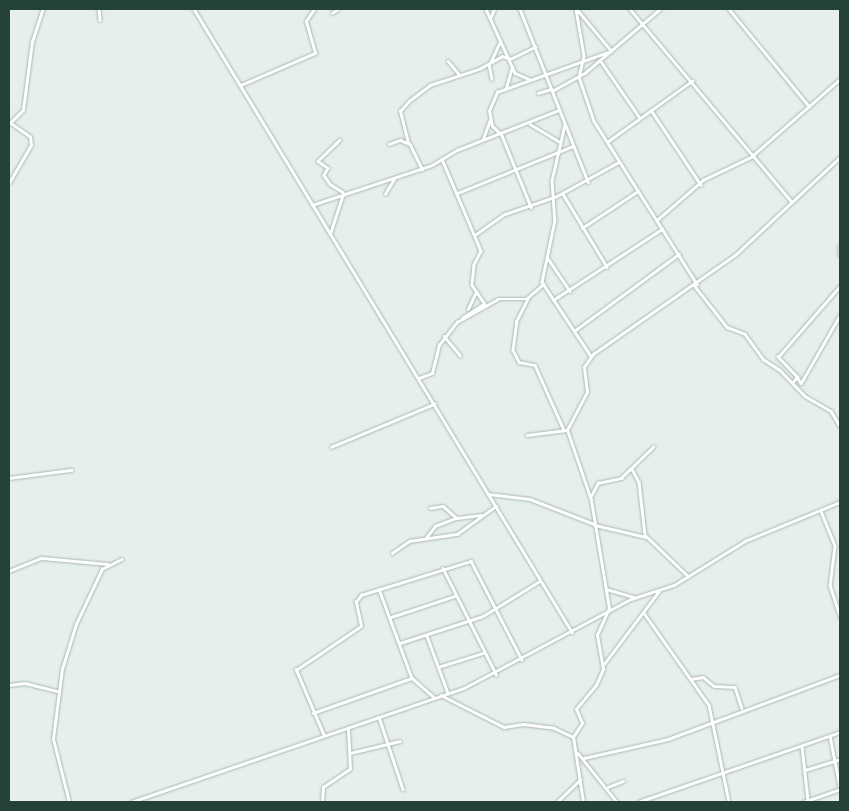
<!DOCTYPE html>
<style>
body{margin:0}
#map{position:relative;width:849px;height:811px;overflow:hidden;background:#e6efeb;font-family:"Space Grotesk",sans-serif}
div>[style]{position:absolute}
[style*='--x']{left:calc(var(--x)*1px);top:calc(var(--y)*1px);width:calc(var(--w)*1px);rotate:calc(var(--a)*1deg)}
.roads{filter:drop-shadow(0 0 1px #a8b8b2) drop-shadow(0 0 1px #a8b8b2)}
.street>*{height:2.5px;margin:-1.25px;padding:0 1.25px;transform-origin:1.25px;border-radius:1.25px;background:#fff}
span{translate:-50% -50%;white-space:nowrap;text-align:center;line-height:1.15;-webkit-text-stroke:4px #f7fbf9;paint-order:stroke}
.frame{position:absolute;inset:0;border:10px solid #24423a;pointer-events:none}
</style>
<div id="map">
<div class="roads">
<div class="street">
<i style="--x:99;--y:9;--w:11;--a:85"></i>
<i style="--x:194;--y:9;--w:729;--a:58.75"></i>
<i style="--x:486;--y:9;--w:70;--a:65.6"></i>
<i style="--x:515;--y:73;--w:15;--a:23"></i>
<i style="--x:520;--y:9;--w:186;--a:68.5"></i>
<i style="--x:576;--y:9;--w:48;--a:80.3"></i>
<i style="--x:584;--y:56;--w:22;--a:103"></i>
<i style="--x:579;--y:77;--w:46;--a:71.2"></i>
<i style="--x:594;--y:121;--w:193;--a:57.7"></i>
<i style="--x:630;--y:9;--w:251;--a:50"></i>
<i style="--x:729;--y:9;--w:126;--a:50.5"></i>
<i style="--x:332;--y:13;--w:7;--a:-34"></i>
<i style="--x:490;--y:19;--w:11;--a:-68"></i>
<i style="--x:510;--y:59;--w:28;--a:-26"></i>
<i style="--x:600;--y:60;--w:70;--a:55.4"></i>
<i style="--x:448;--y:61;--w:17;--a:50"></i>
<i style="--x:491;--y:61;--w:21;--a:-65"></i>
<i style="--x:489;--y:64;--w:15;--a:79"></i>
<i style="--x:241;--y:85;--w:81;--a:-23.4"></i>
<i style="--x:315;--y:53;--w:33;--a:-106"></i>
<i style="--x:306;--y:21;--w:14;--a:-56"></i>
<i style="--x:506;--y:88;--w:22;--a:-74"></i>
<i style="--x:552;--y:91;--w:39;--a:-29"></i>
<i style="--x:586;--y:72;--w:97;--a:-40.4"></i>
<i style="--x:538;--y:93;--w:14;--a:-17"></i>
<i style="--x:651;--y:110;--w:90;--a:56.3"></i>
<i style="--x:530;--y:124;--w:35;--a:31"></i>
<i style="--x:565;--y:125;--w:57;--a:103.1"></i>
<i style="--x:552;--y:181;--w:39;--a:86"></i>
<i style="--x:555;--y:220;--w:63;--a:101.8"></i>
<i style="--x:542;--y:282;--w:89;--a:56.5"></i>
<i style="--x:501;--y:133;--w:80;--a:67.9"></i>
<i style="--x:500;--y:134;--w:11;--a:-135"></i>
<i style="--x:492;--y:126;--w:15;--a:-101"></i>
<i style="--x:489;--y:111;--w:21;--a:-67"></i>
<i style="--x:497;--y:92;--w:121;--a:-19.8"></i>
<i style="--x:611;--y:51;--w:53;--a:-129.7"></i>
<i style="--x:483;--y:139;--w:20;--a:-70"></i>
<i style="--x:340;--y:140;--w:30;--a:136"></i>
<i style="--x:318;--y:161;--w:12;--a:35"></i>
<i style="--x:328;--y:168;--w:8;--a:120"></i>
<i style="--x:324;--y:175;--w:11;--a:56"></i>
<i style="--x:330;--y:184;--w:15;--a:32"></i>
<i style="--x:607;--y:142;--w:105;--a:-35.7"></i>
<i style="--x:408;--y:143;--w:33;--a:-104"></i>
<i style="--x:400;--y:111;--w:13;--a:-48"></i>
<i style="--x:409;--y:101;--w:26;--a:-37"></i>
<i style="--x:430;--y:85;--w:52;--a:-18.1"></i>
<i style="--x:479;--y:69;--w:26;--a:-29"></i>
<i style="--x:502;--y:56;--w:7;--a:16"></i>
<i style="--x:389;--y:144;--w:12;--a:-20"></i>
<i style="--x:400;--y:140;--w:11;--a:22"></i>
<i style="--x:410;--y:144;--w:28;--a:64"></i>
<i style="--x:442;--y:159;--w:100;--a:67"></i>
<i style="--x:481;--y:251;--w:16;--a:117"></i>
<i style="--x:474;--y:265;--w:20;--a:96"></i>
<i style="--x:472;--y:285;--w:23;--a:56"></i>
<i style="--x:9;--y:183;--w:44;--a:-59.9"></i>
<i style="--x:31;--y:145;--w:8;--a:-97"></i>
<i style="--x:30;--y:137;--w:24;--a:-145"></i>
<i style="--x:10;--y:123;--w:18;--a:-45"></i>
<i style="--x:23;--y:110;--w:69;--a:-82.5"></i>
<i style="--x:32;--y:42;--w:35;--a:-72"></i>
<i style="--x:458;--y:193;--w:124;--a:-22.2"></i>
<i style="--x:385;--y:194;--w:17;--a:-59"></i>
<i style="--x:563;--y:194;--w:85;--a:58.9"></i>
<i style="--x:555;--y:197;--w:73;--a:-28.7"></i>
<i style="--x:312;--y:205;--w:126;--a:-18.4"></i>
<i style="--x:432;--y:165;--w:29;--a:-31"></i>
<i style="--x:457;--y:150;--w:110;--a:-21.4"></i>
<i style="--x:657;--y:220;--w:61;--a:-41"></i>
<i style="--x:703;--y:180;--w:53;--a:-25.6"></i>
<i style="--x:751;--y:157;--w:118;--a:-41.2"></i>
<i style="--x:582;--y:228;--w:67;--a:-33.5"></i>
<i style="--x:330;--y:234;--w:42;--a:-72"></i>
<i style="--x:476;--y:234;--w:35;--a:-35"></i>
<i style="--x:505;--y:214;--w:52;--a:-19.1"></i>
<i style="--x:840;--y:245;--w:10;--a:90"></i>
<i style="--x:547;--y:257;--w:41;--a:55.9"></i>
<i style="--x:694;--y:285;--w:53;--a:51.8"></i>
<i style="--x:727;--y:327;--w:19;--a:21"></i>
<i style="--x:745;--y:334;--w:31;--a:54"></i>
<i style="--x:763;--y:359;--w:20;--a:33"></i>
<i style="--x:780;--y:370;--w:36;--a:46"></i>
<i style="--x:805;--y:396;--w:30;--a:30"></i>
<i style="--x:831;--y:411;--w:17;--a:59"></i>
<i style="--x:528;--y:299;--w:25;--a:117"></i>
<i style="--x:517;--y:321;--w:29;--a:98"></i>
<i style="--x:513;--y:350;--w:13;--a:63"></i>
<i style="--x:519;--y:362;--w:16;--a:11"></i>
<i style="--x:535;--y:365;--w:71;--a:66"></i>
<i style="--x:553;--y:300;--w:130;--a:-33.1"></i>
<i style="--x:468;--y:309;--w:19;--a:-65"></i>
<i style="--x:462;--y:318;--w:24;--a:-33"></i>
<i style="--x:574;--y:331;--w:130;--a:-36.3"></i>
<i style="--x:444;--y:336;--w:25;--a:50"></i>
<i style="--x:797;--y:377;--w:28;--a:-134"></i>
<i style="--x:778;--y:357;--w:94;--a:-48.9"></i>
<i style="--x:419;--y:378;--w:14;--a:-21"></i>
<i style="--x:432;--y:373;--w:29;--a:-76"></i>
<i style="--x:439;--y:345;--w:29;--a:-52"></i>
<i style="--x:457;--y:322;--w:47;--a:-29.3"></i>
<i style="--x:498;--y:299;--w:28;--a:0"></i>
<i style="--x:526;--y:299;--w:23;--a:-41"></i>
<i style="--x:792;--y:383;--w:8;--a:-50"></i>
<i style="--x:797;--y:377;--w:7;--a:56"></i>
<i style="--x:801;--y:383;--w:78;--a:-60.2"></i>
<i style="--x:527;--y:435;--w:38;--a:-7"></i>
<i style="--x:331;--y:447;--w:112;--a:-22.7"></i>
<i style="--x:632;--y:469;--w:15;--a:62"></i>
<i style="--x:639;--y:482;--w:53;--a:83.5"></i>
<i style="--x:645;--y:535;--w:59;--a:43.6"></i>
<i style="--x:9;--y:478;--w:63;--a:-7.4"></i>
<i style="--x:488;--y:494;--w:42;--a:6.8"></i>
<i style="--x:530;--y:499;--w:69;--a:21.3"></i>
<i style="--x:591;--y:496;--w:15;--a:-62"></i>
<i style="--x:598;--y:483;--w:24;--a:-12"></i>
<i style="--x:621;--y:478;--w:45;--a:-44.1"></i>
<i style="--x:430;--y:508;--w:13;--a:-9"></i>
<i style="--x:443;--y:506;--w:18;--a:41"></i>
<i style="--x:457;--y:518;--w:24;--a:-7"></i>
<i style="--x:821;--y:511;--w:38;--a:68"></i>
<i style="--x:835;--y:546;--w:39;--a:97"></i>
<i style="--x:830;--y:585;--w:33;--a:72"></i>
<i style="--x:595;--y:525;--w:52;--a:13.2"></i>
<i style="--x:426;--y:538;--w:15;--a:-53"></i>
<i style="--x:435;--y:526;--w:22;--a:-21"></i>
<i style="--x:392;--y:553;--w:21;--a:-35"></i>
<i style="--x:409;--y:541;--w:49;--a:-8.3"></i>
<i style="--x:457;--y:534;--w:48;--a:-35.7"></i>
<i style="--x:443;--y:568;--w:119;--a:63.4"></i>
<i style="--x:9;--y:571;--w:35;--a:-22"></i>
<i style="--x:42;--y:558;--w:66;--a:5.2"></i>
<i style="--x:379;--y:589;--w:95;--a:69.7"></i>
<i style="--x:412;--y:678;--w:28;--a:41"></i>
<i style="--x:606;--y:589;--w:29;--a:16"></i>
<i style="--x:644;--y:613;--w:113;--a:54.8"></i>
<i style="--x:709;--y:705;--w:99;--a:78.3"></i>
<i style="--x:391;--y:617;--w:67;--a:-18.2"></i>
<i style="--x:427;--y:636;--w:61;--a:69.8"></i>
<i style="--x:400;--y:643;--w:87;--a:-18"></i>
<i style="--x:483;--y:616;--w:67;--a:-31.6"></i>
<i style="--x:604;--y:664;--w:91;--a:-53"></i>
<i style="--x:438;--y:667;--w:47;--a:-17.3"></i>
<i style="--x:691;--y:679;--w:12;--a:-9"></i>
<i style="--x:703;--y:677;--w:14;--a:39"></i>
<i style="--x:714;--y:686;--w:21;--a:3"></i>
<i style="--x:735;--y:687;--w:22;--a:72"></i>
<i style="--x:9;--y:685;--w:16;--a:-7"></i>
<i style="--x:25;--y:683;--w:34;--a:14"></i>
<i style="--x:441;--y:695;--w:71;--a:26.9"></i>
<i style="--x:504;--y:727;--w:19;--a:-9"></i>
<i style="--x:523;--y:724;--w:31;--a:7"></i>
<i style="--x:554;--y:728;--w:21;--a:25"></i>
<i style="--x:313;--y:713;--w:105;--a:-19.5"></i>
<i style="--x:379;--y:717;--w:76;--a:71.6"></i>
<i style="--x:324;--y:736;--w:72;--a:-113"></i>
<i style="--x:296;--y:670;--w:78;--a:-34.1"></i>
<i style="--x:361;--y:626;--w:25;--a:-102"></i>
<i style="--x:356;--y:602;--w:9;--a:-54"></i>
<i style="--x:361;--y:595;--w:115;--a:-17.2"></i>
<i style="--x:471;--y:561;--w:111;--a:62.7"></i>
<i style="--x:830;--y:736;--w:52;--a:78.9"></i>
<i style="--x:802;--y:746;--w:54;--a:83.7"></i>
<i style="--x:350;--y:753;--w:51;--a:-13.5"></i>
<i style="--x:578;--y:753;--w:63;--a:51.5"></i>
<i style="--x:584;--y:758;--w:86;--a:-12.7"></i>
<i style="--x:668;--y:739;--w:184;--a:-20.4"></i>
<i style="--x:805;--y:770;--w:37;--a:-17"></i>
<i style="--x:608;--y:787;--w:16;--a:-22"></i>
<i style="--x:69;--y:802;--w:65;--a:-104.3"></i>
<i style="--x:53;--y:739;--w:71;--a:-82.7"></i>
<i style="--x:62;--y:669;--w:47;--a:-72.7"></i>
<i style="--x:76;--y:624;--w:61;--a:-64.7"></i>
<i style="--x:102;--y:569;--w:22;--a:-27"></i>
<i style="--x:131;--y:802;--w:352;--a:-18.9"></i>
<i style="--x:464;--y:688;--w:189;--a:-28.1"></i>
<i style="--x:631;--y:599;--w:45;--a:-18"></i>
<i style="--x:674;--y:585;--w:84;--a:-31.8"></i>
<i style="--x:745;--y:541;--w:103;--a:-22.3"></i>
<i style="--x:322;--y:802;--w:15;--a:-86"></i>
<i style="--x:323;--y:787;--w:32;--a:-34"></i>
<i style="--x:350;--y:769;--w:41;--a:-92.8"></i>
<i style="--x:557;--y:802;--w:32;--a:-44"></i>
<i style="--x:583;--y:802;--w:66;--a:-98.7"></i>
<i style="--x:573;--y:737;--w:17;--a:-57"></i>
<i style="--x:582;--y:723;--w:15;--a:-113"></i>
<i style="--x:576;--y:709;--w:31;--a:-50"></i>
<i style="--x:596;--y:685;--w:17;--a:-66"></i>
<i style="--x:603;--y:669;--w:35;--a:-100"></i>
<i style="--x:597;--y:635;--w:30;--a:-66"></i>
<i style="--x:609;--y:608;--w:109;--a:-99.5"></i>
<i style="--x:591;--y:500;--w:74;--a:-108.9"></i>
<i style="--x:567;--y:430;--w:43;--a:-62.2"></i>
<i style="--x:587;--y:392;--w:25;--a:-97"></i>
<i style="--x:584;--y:367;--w:16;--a:-55"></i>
<i style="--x:593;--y:354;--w:173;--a:-34.9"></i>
<i style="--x:735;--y:255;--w:144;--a:-43"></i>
<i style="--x:638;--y:802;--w:214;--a:-19.1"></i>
<i style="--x:803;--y:802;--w:39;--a:-19"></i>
</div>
</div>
<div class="frame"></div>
</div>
